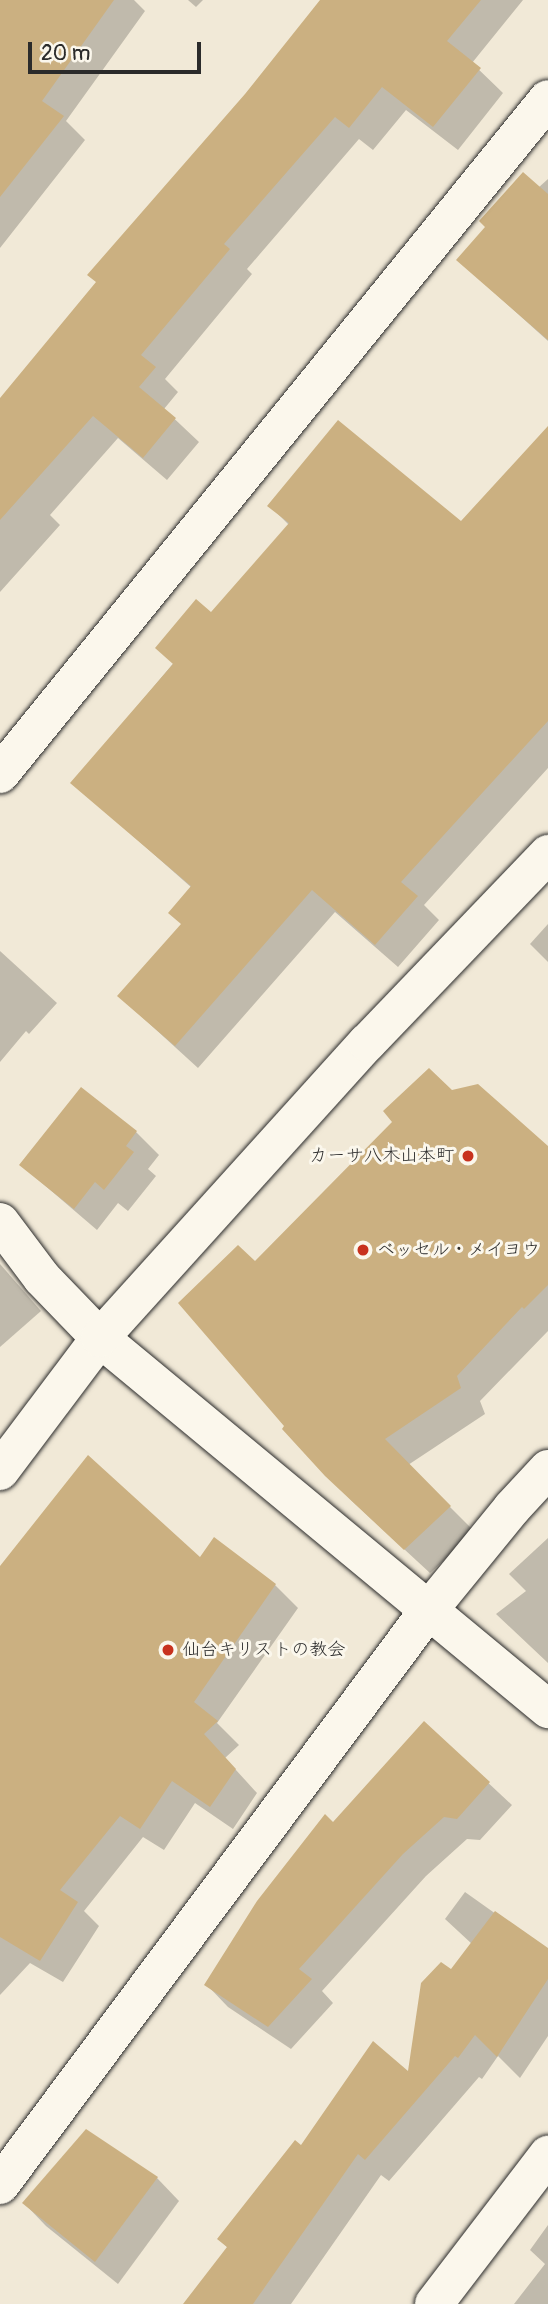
<!DOCTYPE html>
<meta charset="utf-8">
<style>
body{margin:0}
#map{position:relative;width:548px;height:2304px;overflow:hidden;background:#f1e9d7;font-family:Pangolin,"Klee One",sans-serif}
div>[style]{position:absolute}
[style*='--x']{left:calc(var(--x)*1px);top:calc(var(--y)*1px);width:calc(var(--w)*1px);rotate:calc(var(--a)*1deg)}
.shadow>*{inset:0;background:#0003}
.building>*{inset:0;background:#cbb081}
.roads{filter:drop-shadow(0 0 2px #2b2b2b) drop-shadow(0 0 2px #2b2b2b)}
.street>*{height:38px;margin:-19px;padding:0 19px;transform-origin:19px;border-radius:19px;background:#fbf7ec}
.secondary>*{height:38px;margin:-19px;padding:0 19px;transform-origin:19px;border-radius:19px;background:#fbf7ec}
.dots>*{width:19px;height:19px;translate:-50% -50%;box-sizing:border-box;border:4px solid #fbf7ec;border-radius:50%}
span{translate:-50% -50%;white-space:nowrap;text-align:center;line-height:1.15;-webkit-text-stroke:6px #fbf7ec;paint-order:stroke}
.poi-label{font-size:18px;color:#2b2b2b}
.right{translate:-100% -50%;text-align:right}
.left{translate:0 -50%;text-align:left}
.scale{position:absolute;left:28px;top:42px;width:173px;height:32px;box-sizing:border-box;border:4px solid #2b2b2b;border-top:0;padding-left:9px;font-size:21px;line-height:24px;white-space:nowrap;color:#2b2b2b;-webkit-text-stroke:5px #fbf7ec;paint-order:stroke}
</style>
<div id="map">
<div class="shadow">
<i style="clip-path:polygon(0 0,134px 0,145px 11px,66px 121px,85px 140px,0 248px)"></i>
<i style="clip-path:polygon(188px 0,203px 0,196px 7px)"></i>
<i style="clip-path:polygon(322px 0,523px 0,472px 63px,503px 93px,458px 150px,406px 110px,373px 150px,359px 139px,247px 269px,252px 274px,165px 379px,178px 392px,164px 409px,199px 442px,167px 480px,118px 438px,50px 515px,60px 525px,0 592px,0 400px,98px 283px)"></i>
<i style="clip-path:polygon(548px 179px,548px 341px,458px 260px)"></i>
<i style="clip-path:polygon(548px 427px,548px 768px,424px 905px,439px 920px,398px 967px,335px 912px,198px 1068px,119px 996px,183px 924px,192px 888px,73px 783px,289px 525px,270px 506px,461px 523px)"></i>
<i style="clip-path:polygon(548px 924px,548px 962px,530px 944px)"></i>
<i style="clip-path:polygon(0 951px,57px 1003px,29px 1034px,26px 1031px,0 1062px)"></i>
<i style="clip-path:polygon(82px 1089px,136px 1132px,159px 1155px,148px 1169px,156px 1176px,128px 1211px,118px 1203px,97px 1230px,21px 1165px)"></i>
<i style="clip-path:polygon(451px 1092px,548px 1149px,548px 1331px,480px 1401px,485px 1414px,408px 1465px,475px 1532px,430px 1573px,352px 1501px,286px 1426px,255px 1263px)"></i>
<i style="clip-path:polygon(0 1264px,41px 1311px,0 1347px)"></i>
<i style="clip-path:polygon(548px 1538px,548px 1663px,496px 1614px,526px 1591px,509px 1574px)"></i>
<i style="clip-path:polygon(214px 1540px,275px 1585px,298px 1608px,217px 1723px,239px 1745px,225px 1758px,257px 1793px,233px 1829px,195px 1803px,164px 1850px,143px 1837px,84px 1911px,99px 1926px,63px 1982px,30px 1963px,0 1995px,0 1578px,200px 1560px)"></i>
<i style="clip-path:polygon(424px 1723px,512px 1805px,480px 1840px,467px 1839px,426px 1876px,322px 1991px,333px 2003px,291px 2049px,228px 2007px,206px 1984px,334px 1825px)"></i>
<i style="clip-path:polygon(465px 1892px,548px 1951px,548px 2036px,520px 2078px,498px 2056px,482px 2079px,479px 2077px,389px 2181px,381px 2175px,291px 2304px,185px 2304px,228px 2248px,219px 2239px,302px 2148px,409px 2074px,452px 1972px,472px 1944px,445px 1919px)"></i>
<i style="clip-path:polygon(157px 2178px,179px 2201px,118px 2284px,46px 2226px,24px 2203px)"></i>
<i style="clip-path:polygon(548px 2225px,548px 2304px,514px 2304px,545px 2264px,530px 2250px)"></i>
</div>
<div class="building">
<i style="clip-path:polygon(0 0,114px 0,42px 101px,64px 116px,0 197px)"></i>
<i style="clip-path:polygon(320px 0,481px 0,447px 41px,481px 68px,433px 127px,382px 87px,349px 128px,335px 117px,224px 244px,230px 249px,141px 355px,156px 367px,139px 387px,176px 418px,143px 458px,93px 416px,0 520px,0 398px,96px 282px,87px 275px,245px 94px)"></i>
<i style="clip-path:polygon(523px 172px,548px 194px,548px 340px,456px 260px,485px 227px,479px 221px)"></i>
<i style="clip-path:polygon(338px 420px,461px 521px,548px 426px,548px 721px,401px 882px,418px 896px,375px 945px,312px 890px,175px 1046px,117px 996px,181px 924px,168px 913px,191px 886px,70px 783px,173px 664px,155px 648px,196px 599px,211px 612px,289px 523px,267px 506px)"></i>
<i style="clip-path:polygon(429px 1068px,452px 1090px,478px 1084px,548px 1146px,548px 1285px,524px 1309px,522px 1307px,457px 1376px,461px 1388px,385px 1439px,451px 1506px,404px 1550px,325px 1476px,282px 1429px,284px 1426px,178px 1303px,238px 1245px,255px 1261px,392px 1122px,383px 1111px)"></i>
<i style="clip-path:polygon(81px 1087px,137px 1131px,126px 1146px,134px 1152px,104px 1190px,95px 1182px,74px 1209px,19px 1165px)"></i>
<i style="clip-path:polygon(88px 1455px,200px 1557px,214px 1537px,276px 1584px,194px 1702px,218px 1721px,204px 1734px,236px 1769px,210px 1807px,172px 1781px,140px 1829px,120px 1816px,60px 1890px,78px 1902px,40px 1961px,0 1937px,0 1566px)"></i>
<i style="clip-path:polygon(424px 1721px,490px 1782px,457px 1819px,444px 1817px,403px 1854px,299px 1969px,312px 1979px,268px 2027px,204px 1985px,257px 1901px,325px 1814px,333px 1822px)"></i>
<i style="clip-path:polygon(495px 1911px,548px 1948px,548px 1979px,497px 2057px,475px 2035px,458px 2058px,455px 2056px,365px 2160px,358px 2154px,253px 2304px,183px 2304px,227px 2247px,217px 2239px,295px 2140px,301px 2145px,373px 2041px,408px 2071px,421px 1983px,441px 1962px,451px 1969px)"></i>
<i style="clip-path:polygon(86px 2129px,158px 2177px,95px 2262px,22px 2203px)"></i>
</div>
<div class="roads">
<div class="street">
<i style="--x:0;--y:774;--w:869;--a:-50.93"></i>
<i style="--x:0;--y:1222;--w:70;--a:53.1"></i>
<i style="--x:42;--y:1278;--w:83;--a:46"></i>
<i style="--x:0;--y:2185;--w:716;--a:-53.29"></i>
<i style="--x:428;--y:1611;--w:133;--a:-50.8"></i>
<i style="--x:512;--y:1508;--w:53;--a:-47.3"></i>
<i style="--x:434;--y:2304;--w:188;--a:-52.6"></i>
</div>
<div class="secondary">
<i style="--x:100;--y:1338;--w:582;--a:39.63"></i>
<i style="--x:0;--y:1471;--w:166;--a:-53.1"></i>
<i style="--x:100;--y:1338;--w:398;--a:-47.9"></i>
<i style="--x:367;--y:1043;--w:262;--a:-46.2"></i>
</div>
</div>
<div class="dots">
<i style="left:468px;top:1156px;background:#c8321e"></i>
<i style="left:363px;top:1250px;background:#c8321e"></i>
<i style="left:168px;top:1650px;background:#c8321e"></i>
</div>
<div class="poi-label">
<span class="right" style="left:454px;top:1156px">カーサ八木山本町</span>
<span class="left" style="left:377px;top:1250px">ベッセル・メイヨウ</span>
<span class="left" style="left:182px;top:1650px">仙台キリストの教会</span>
</div>
<div class="scale">20 m</div>
</div>
